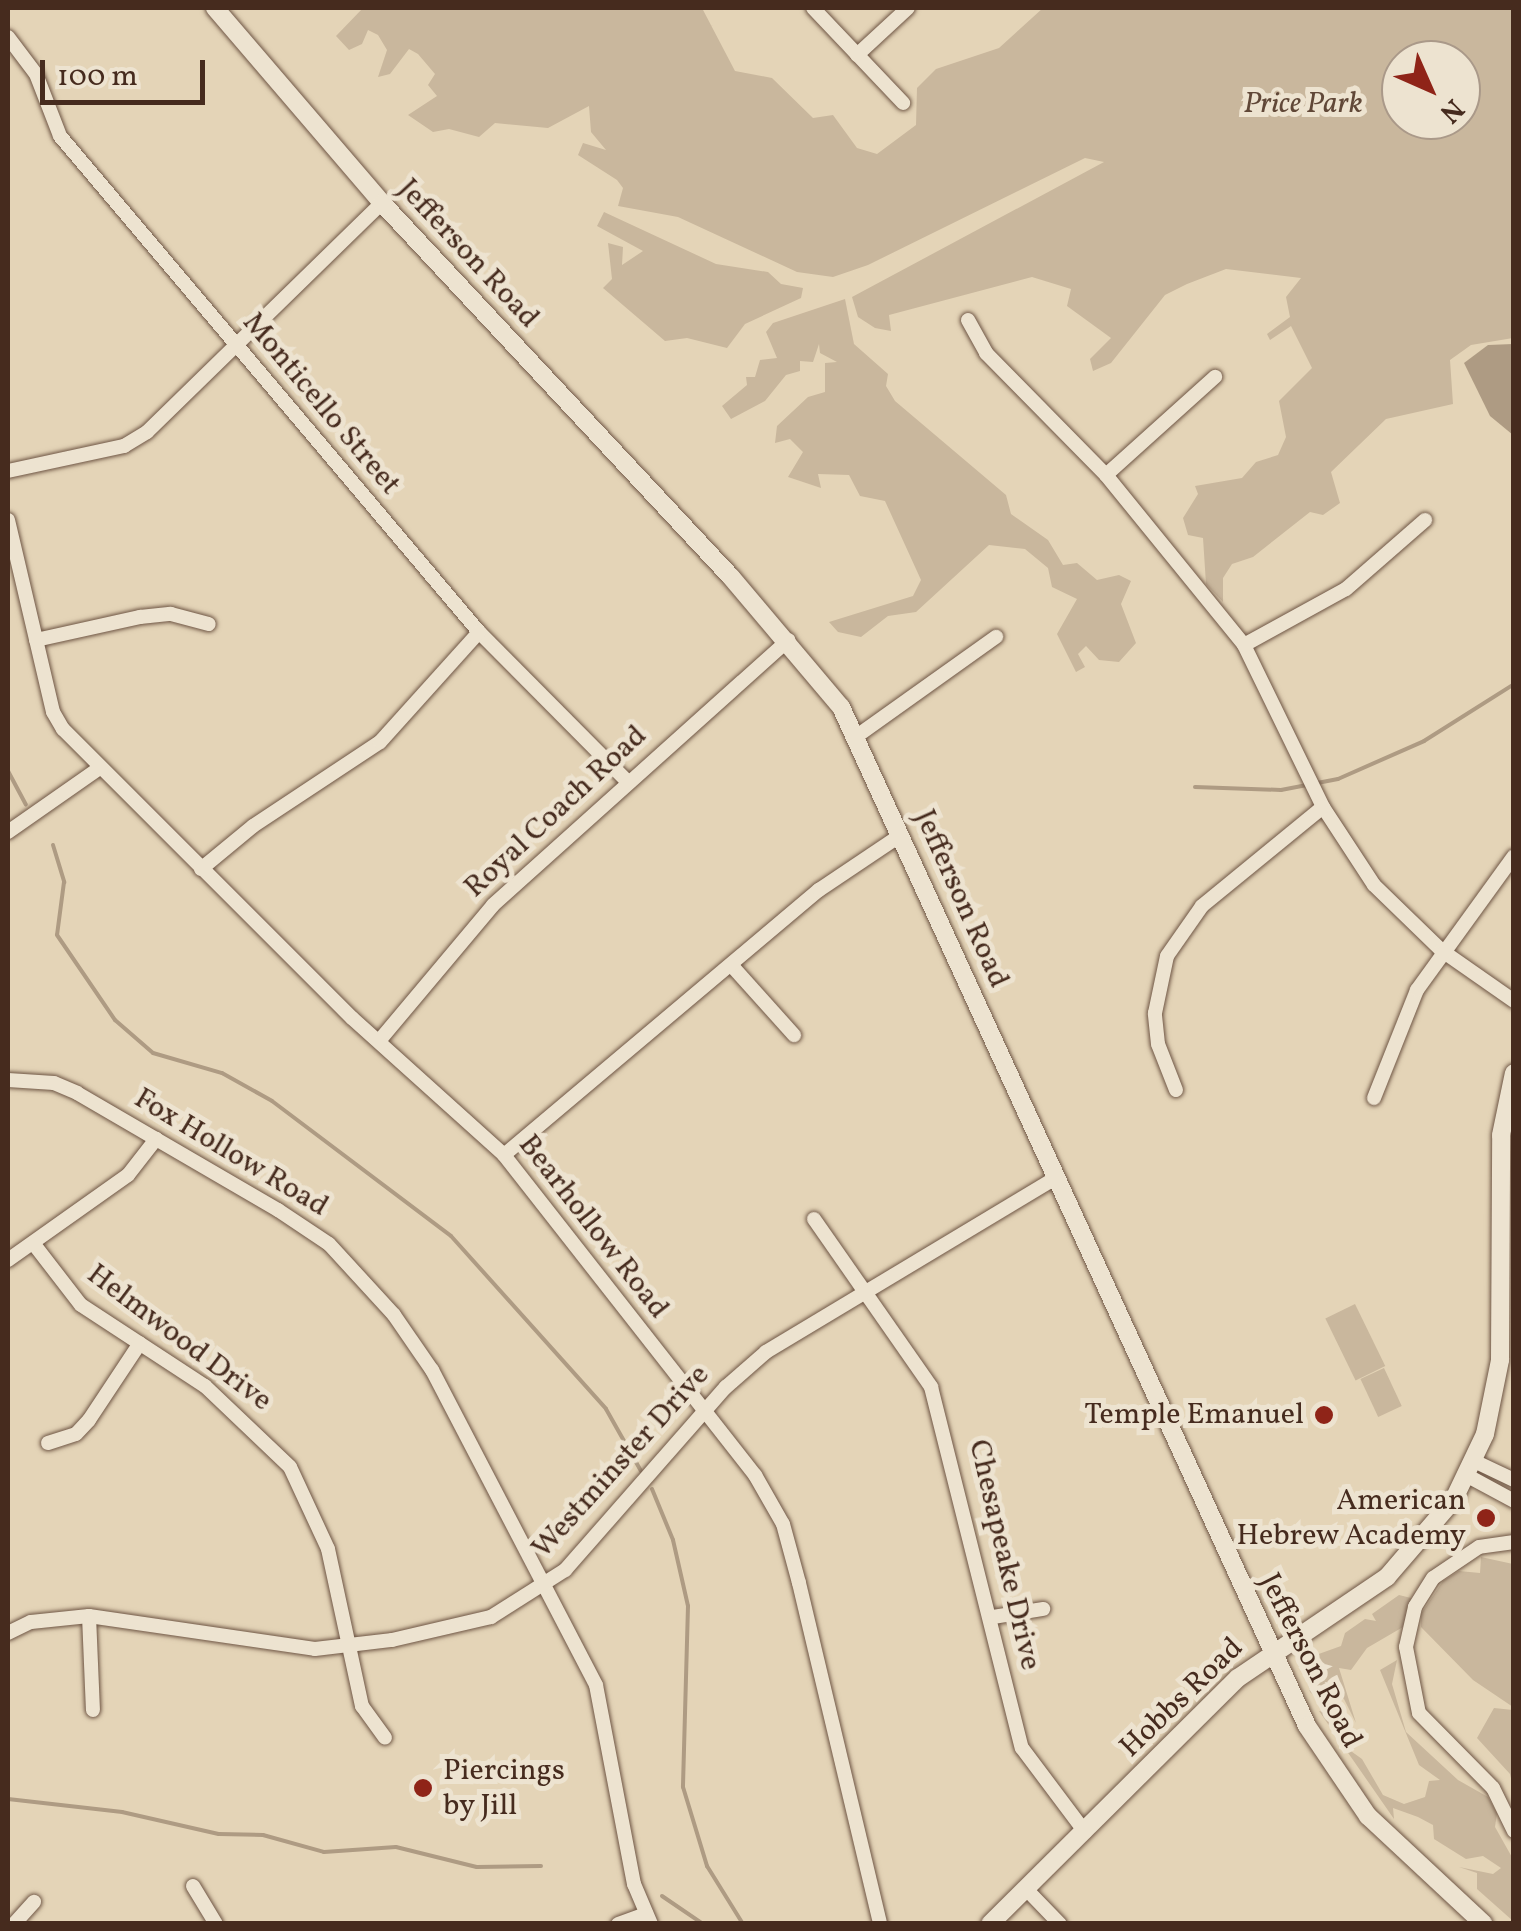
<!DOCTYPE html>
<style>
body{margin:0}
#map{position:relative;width:1521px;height:1931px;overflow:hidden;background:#e4d4b7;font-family:Vollkorn,serif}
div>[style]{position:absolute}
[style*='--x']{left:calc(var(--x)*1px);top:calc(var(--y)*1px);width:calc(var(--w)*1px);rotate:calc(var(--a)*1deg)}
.green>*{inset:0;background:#c9b79d;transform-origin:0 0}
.water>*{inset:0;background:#ae9b83}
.stream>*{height:4px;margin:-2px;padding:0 2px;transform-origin:2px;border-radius:2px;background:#ae9b83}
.roads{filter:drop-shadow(0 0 2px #6e5544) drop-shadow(0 0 2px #6e5544)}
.street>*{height:14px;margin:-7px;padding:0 7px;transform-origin:7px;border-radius:7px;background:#ede3d0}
.secondary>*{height:18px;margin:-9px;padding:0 9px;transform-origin:9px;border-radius:9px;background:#ede3d0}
.dots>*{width:28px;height:28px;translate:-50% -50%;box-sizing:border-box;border:5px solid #ede3d0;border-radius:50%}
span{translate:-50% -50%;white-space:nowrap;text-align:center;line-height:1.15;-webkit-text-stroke:10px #ede3d0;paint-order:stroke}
.park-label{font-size:30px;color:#604737;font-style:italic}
.street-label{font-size:30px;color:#462b1e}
.poi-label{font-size:30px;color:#462b1e}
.right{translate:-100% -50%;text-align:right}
.left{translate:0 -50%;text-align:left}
.frame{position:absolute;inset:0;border:10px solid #462b1e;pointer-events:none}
.north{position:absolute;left:1381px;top:40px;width:100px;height:100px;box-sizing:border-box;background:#ede3d0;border:2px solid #aa9989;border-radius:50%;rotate:135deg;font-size:28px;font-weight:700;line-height:40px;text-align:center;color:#462b1e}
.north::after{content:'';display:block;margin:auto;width:35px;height:45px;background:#8f2418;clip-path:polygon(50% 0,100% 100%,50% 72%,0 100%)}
.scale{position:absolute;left:40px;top:60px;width:165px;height:45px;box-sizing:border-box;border:5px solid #462b1e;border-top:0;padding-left:12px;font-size:30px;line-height:35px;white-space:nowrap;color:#462b1e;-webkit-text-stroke:8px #ede3d0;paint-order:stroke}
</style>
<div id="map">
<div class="green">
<i style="clip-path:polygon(evenodd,363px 8px,702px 8px,735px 71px,772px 78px,813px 118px,833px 115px,857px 148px,877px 154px,916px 125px,917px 88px,936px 69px,999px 48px,1043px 8px,1513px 8px,1513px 338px,1471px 345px,1450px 360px,1453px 404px,1386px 419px,1331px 472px,1340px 503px,1323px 515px,1310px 512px,1253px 557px,1232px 564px,1223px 578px,1223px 602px,1206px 584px,1203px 538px,1188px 535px,1183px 518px,1198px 494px,1195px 486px,1242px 478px,1256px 462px,1278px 455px,1286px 437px,1279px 401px,1312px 368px,1291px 326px,1270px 340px,1267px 334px,1290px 317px,1286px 297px,1301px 278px,1226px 269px,1187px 284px,1165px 295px,1111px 363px,1093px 371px,1090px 359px,1111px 338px,1067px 306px,1071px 289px,1032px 277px,889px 315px,891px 331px,875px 328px,858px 317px,852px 297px,1104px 162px,1085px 158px,868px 265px,833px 277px,797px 272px,678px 217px,618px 206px,623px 188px,617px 180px,578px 155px,583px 143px,606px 150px,591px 132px,589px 106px,548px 128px,495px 123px,479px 137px,449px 129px,433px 132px,408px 115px,437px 96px,428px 85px,435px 74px,418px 54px,409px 49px,390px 74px,378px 77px,387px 50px,378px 35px,368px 30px,362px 44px,349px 50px,336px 36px,363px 8px,1401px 60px,1461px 60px,1461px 120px,1401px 120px,1401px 60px)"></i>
<i style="clip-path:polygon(604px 212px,716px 264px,768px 272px,781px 284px,803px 288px,801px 298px,745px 324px,727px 348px,687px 338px,665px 341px,603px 288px,612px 279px,608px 243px,623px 247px,622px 265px,643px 251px,597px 226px)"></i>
<i style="clip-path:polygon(845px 299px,854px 344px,888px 374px,886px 386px,895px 401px,1006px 495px,1011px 514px,1048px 540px,1063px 565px,1077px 563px,1097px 580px,1119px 575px,1131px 581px,1121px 604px,1136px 643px,1119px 662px,1099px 660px,1086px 646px,1078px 654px,1085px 667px,1076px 672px,1057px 634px,1077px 599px,1052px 587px,1048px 568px,1025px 549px,989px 545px,916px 612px,888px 616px,861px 637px,838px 632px,829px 622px,913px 596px,921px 580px,885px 501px,860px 496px,849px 475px,818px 474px,821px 488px,788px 477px,803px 452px,790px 439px,775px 443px,777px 426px,808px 397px,825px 392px,825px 363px,837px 362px,820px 353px,819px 344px,813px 362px,800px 361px,800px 371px,786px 375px,765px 401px,731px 419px,722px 406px,747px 385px,746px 377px,755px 377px,760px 360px,777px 358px,766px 332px,773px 323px)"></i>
<i style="left:1355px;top:1304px;width:69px;height:33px;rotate:64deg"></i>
<i style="left:1384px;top:1368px;width:42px;height:26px;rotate:65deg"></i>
<i style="clip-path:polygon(1481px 1557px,1513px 1564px,1513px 1707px,1473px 1680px,1421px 1627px,1421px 1614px,1443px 1581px,1459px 1571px,1480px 1573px)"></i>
<i style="clip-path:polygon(1399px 1595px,1411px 1598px,1403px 1627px,1367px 1648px,1351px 1670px,1339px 1668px,1356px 1723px,1344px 1699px,1336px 1694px,1335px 1705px,1323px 1704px,1310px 1692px,1302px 1660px,1341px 1646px,1345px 1633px,1365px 1619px,1376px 1621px,1372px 1614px)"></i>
<i style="clip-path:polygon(1397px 1660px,1392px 1684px,1406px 1732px,1458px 1780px,1488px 1797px,1497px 1813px,1495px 1827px,1513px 1859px,1513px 1921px,1477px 1889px,1477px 1873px,1459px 1867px,1493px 1874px,1501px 1868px,1483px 1856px,1466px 1859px,1434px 1839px,1433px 1825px,1418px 1817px,1393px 1808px,1394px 1819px,1319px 1711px,1342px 1715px,1352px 1728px,1344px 1735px,1348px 1749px,1362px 1759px,1383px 1795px,1404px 1804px,1425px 1797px,1429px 1781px,1440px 1780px,1419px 1765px,1380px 1670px)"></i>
<i style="clip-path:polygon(1494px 1708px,1513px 1710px,1513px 1787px,1510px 1774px,1477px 1738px)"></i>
</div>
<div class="water">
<i style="clip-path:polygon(1513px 344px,1514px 344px,1513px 435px,1490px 416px,1464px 363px,1488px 345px)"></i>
</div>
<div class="stream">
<i style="--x:8;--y:771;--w:38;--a:62"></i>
<i style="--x:1195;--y:787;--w:86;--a:2"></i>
<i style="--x:1281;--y:790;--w:58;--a:-10.9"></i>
<i style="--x:1338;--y:779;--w:94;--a:-23.8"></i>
<i style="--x:1424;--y:741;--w:107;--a:-32.3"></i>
<i style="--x:53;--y:845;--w:39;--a:73"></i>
<i style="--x:64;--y:882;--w:53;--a:97.5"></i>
<i style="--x:57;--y:935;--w:103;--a:55.7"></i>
<i style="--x:115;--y:1020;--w:50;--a:41"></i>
<i style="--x:153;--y:1053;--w:72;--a:16.2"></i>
<i style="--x:222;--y:1073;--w:57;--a:29.2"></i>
<i style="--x:272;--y:1101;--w:224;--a:37"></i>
<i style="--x:451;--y:1236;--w:232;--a:48.1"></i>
<i style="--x:606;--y:1409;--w:71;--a:60.6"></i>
<i style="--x:652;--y:1489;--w:55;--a:67.6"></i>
<i style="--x:673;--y:1540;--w:68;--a:77.2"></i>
<i style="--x:688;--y:1606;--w:181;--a:91.6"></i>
<i style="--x:683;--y:1787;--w:83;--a:73.1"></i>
<i style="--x:707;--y:1866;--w:68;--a:58.2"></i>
<i style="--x:8;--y:1799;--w:115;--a:6.5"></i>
<i style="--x:122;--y:1812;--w:99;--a:12.8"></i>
<i style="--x:219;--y:1834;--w:44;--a:1.3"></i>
<i style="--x:263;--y:1835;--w:63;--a:15.6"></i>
<i style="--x:324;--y:1852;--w:72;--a:-4"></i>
<i style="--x:396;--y:1847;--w:83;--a:13.9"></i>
<i style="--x:477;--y:1867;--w:64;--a:-0.9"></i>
<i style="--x:662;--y:1896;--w:50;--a:34.3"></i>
</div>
<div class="roads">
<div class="street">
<i style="--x:813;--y:8;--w:131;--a:46.5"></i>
<i style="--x:8;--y:37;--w:46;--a:52.9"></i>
<i style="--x:36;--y:74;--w:66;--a:68.8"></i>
<i style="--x:60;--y:136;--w:649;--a:49.81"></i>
<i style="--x:479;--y:632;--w:210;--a:45.2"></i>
<i style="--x:857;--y:55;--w:69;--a:-42.7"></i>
<i style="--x:968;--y:320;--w:38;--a:61"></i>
<i style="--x:986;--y:353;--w:171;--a:45.5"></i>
<i style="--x:1106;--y:475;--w:219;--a:50.9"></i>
<i style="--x:1244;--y:645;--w:180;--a:64"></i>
<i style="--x:1323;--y:807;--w:93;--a:56.8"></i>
<i style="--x:1374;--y:885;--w:93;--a:44.1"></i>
<i style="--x:1441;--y:950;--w:89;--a:34.9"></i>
<i style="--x:8;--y:471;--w:119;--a:-12.2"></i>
<i style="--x:124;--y:446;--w:27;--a:-31"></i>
<i style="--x:147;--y:432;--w:328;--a:-44.3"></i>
<i style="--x:1106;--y:475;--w:147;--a:-42"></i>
<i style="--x:8;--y:520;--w:197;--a:76.8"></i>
<i style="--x:53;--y:712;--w:20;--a:60"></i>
<i style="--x:63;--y:729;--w:409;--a:45"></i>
<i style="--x:352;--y:1018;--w:205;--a:42"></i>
<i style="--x:504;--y:1155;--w:407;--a:51.9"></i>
<i style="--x:755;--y:1475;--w:56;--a:60.3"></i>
<i style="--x:783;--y:1524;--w:61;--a:74.8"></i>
<i style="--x:799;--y:1583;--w:350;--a:76.6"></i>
<i style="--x:36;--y:640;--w:107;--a:-12.5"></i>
<i style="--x:140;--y:617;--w:31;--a:-6"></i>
<i style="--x:171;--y:614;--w:39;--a:15"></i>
<i style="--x:1244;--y:645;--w:116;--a:-28.8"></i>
<i style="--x:1346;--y:589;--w:105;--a:-41.1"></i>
<i style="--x:857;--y:736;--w:171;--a:-35.5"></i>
<i style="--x:8;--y:832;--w:110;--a:-35"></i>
<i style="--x:201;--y:869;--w:67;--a:-39.6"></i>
<i style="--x:253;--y:826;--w:152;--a:-33.5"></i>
<i style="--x:380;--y:742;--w:148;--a:-48"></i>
<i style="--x:732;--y:966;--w:93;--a:48.1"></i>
<i style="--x:379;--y:1041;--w:177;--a:-50"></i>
<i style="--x:493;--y:905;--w:397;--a:-41.9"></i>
<i style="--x:8;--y:1080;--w:46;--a:3.7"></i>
<i style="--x:54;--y:1083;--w:25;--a:23"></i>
<i style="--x:77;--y:1093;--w:233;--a:30.2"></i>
<i style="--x:278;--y:1210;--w:61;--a:33.7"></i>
<i style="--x:329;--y:1244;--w:96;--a:47.5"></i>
<i style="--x:394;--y:1315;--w:67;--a:55.4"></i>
<i style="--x:432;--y:1370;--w:355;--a:62.5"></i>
<i style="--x:596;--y:1685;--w:203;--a:79.2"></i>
<i style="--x:634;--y:1884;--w:43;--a:67"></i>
<i style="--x:1176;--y:1090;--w:49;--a:-111.4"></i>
<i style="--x:1158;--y:1044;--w:31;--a:-96"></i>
<i style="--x:1155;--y:1013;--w:58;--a:-78.1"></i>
<i style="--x:1167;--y:956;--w:61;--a:-55"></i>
<i style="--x:1202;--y:906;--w:156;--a:-39.3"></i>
<i style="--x:1374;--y:1098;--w:116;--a:-68.3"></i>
<i style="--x:1417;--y:990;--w:165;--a:-54.1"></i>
<i style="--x:504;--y:1155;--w:412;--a:-40.1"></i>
<i style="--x:819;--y:890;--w:99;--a:-33.9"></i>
<i style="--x:814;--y:1219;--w:205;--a:55.1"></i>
<i style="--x:931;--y:1387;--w:372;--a:75.9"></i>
<i style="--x:1022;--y:1748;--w:105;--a:53.1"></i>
<i style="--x:33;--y:1243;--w:78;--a:52.3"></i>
<i style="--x:81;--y:1305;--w:148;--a:33.2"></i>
<i style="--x:205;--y:1386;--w:117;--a:43.6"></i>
<i style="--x:290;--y:1467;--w:90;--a:65.1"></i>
<i style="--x:328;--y:1549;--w:161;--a:77.8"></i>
<i style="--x:362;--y:1706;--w:39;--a:54"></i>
<i style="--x:8;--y:1260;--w:147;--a:-35.3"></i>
<i style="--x:128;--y:1175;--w:46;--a:-52.1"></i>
<i style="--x:48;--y:1443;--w:29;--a:-18"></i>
<i style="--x:76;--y:1434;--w:19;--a:-47"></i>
<i style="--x:89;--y:1420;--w:92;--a:-56.5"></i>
<i style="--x:1474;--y:1461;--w:44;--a:25.4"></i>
<i style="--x:1466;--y:1475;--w:55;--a:28.4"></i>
<i style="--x:1514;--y:1542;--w:35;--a:172"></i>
<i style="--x:1479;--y:1547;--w:55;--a:146"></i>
<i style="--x:1433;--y:1578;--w:34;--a:122"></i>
<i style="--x:1415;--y:1607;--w:41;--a:102.7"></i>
<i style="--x:1406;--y:1647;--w:67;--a:78.9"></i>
<i style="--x:1419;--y:1713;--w:105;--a:45.4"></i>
<i style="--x:1493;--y:1788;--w:48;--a:64"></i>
<i style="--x:89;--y:1616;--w:94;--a:87.6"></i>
<i style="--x:993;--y:1617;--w:51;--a:-9.1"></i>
<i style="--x:8;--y:1633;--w:25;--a:-26"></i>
<i style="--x:31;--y:1622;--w:58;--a:-5.9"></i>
<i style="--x:89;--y:1616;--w:228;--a:8.3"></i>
<i style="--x:315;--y:1649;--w:78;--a:-6.7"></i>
<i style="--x:392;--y:1640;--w:102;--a:-13.1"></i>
<i style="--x:491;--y:1617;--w:88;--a:-32.4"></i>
<i style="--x:565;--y:1570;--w:244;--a:-48.7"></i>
<i style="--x:726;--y:1387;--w:53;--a:-41.2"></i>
<i style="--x:766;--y:1352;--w:338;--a:-31"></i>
<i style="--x:193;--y:1886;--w:44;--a:58.8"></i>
<i style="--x:1028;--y:1891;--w:46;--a:45.9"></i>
<i style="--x:14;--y:1924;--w:30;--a:-48"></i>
<i style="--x:618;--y:1924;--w:30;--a:-20"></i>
</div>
<div class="secondary">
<i style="--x:215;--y:8;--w:257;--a:49.4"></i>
<i style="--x:382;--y:203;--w:512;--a:46.98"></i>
<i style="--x:731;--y:577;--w:170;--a:49.8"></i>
<i style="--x:841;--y:707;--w:1120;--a:65.42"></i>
<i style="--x:1307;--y:1726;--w:109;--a:55.9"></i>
<i style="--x:1368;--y:1816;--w:158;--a:43"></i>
<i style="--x:990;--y:1924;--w:349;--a:-44.8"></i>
<i style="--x:1238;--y:1678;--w:180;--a:-34.1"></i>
<i style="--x:1387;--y:1577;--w:103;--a:-49.3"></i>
<i style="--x:1454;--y:1499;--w:72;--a:-64.5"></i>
<i style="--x:1485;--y:1434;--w:76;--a:-78.5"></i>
<i style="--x:1500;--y:1360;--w:225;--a:-89.7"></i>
<i style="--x:1501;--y:1135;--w:63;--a:-78.2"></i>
</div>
</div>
<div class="dots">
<i style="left:1324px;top:1415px;background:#8f2418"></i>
<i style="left:1486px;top:1518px;background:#8f2418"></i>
<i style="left:423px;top:1788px;background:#8f2418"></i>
</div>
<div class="park-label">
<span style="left:1303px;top:104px">Price Park</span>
</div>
<div class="street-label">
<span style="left:468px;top:254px;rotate:47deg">Jefferson Road</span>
<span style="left:321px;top:404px;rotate:50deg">Monticello Street</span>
<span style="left:556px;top:812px;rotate:-43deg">Royal Coach Road</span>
<span style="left:961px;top:899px;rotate:66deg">Jefferson Road</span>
<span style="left:231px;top:1153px;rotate:31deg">Fox Hollow Road</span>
<span style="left:593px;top:1227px;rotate:52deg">Bearhollow Road</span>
<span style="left:179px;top:1338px;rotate:37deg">Helmwood Drive</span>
<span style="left:621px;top:1462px;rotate:-48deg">Westminster Drive</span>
<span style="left:1004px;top:1555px;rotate:77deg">Chesapeake Drive</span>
<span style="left:1310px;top:1661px;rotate:63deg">Jefferson Road</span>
<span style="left:1182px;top:1698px;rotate:-44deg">Hobbs Road</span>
</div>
<div class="poi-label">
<span class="right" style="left:1304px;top:1415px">Temple Emanuel</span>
<span class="right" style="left:1466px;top:1518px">American<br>Hebrew Academy</span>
<span class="left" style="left:443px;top:1788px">Piercings<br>by Jill</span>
</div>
<div class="frame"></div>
<div class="north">N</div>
<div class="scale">100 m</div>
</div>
